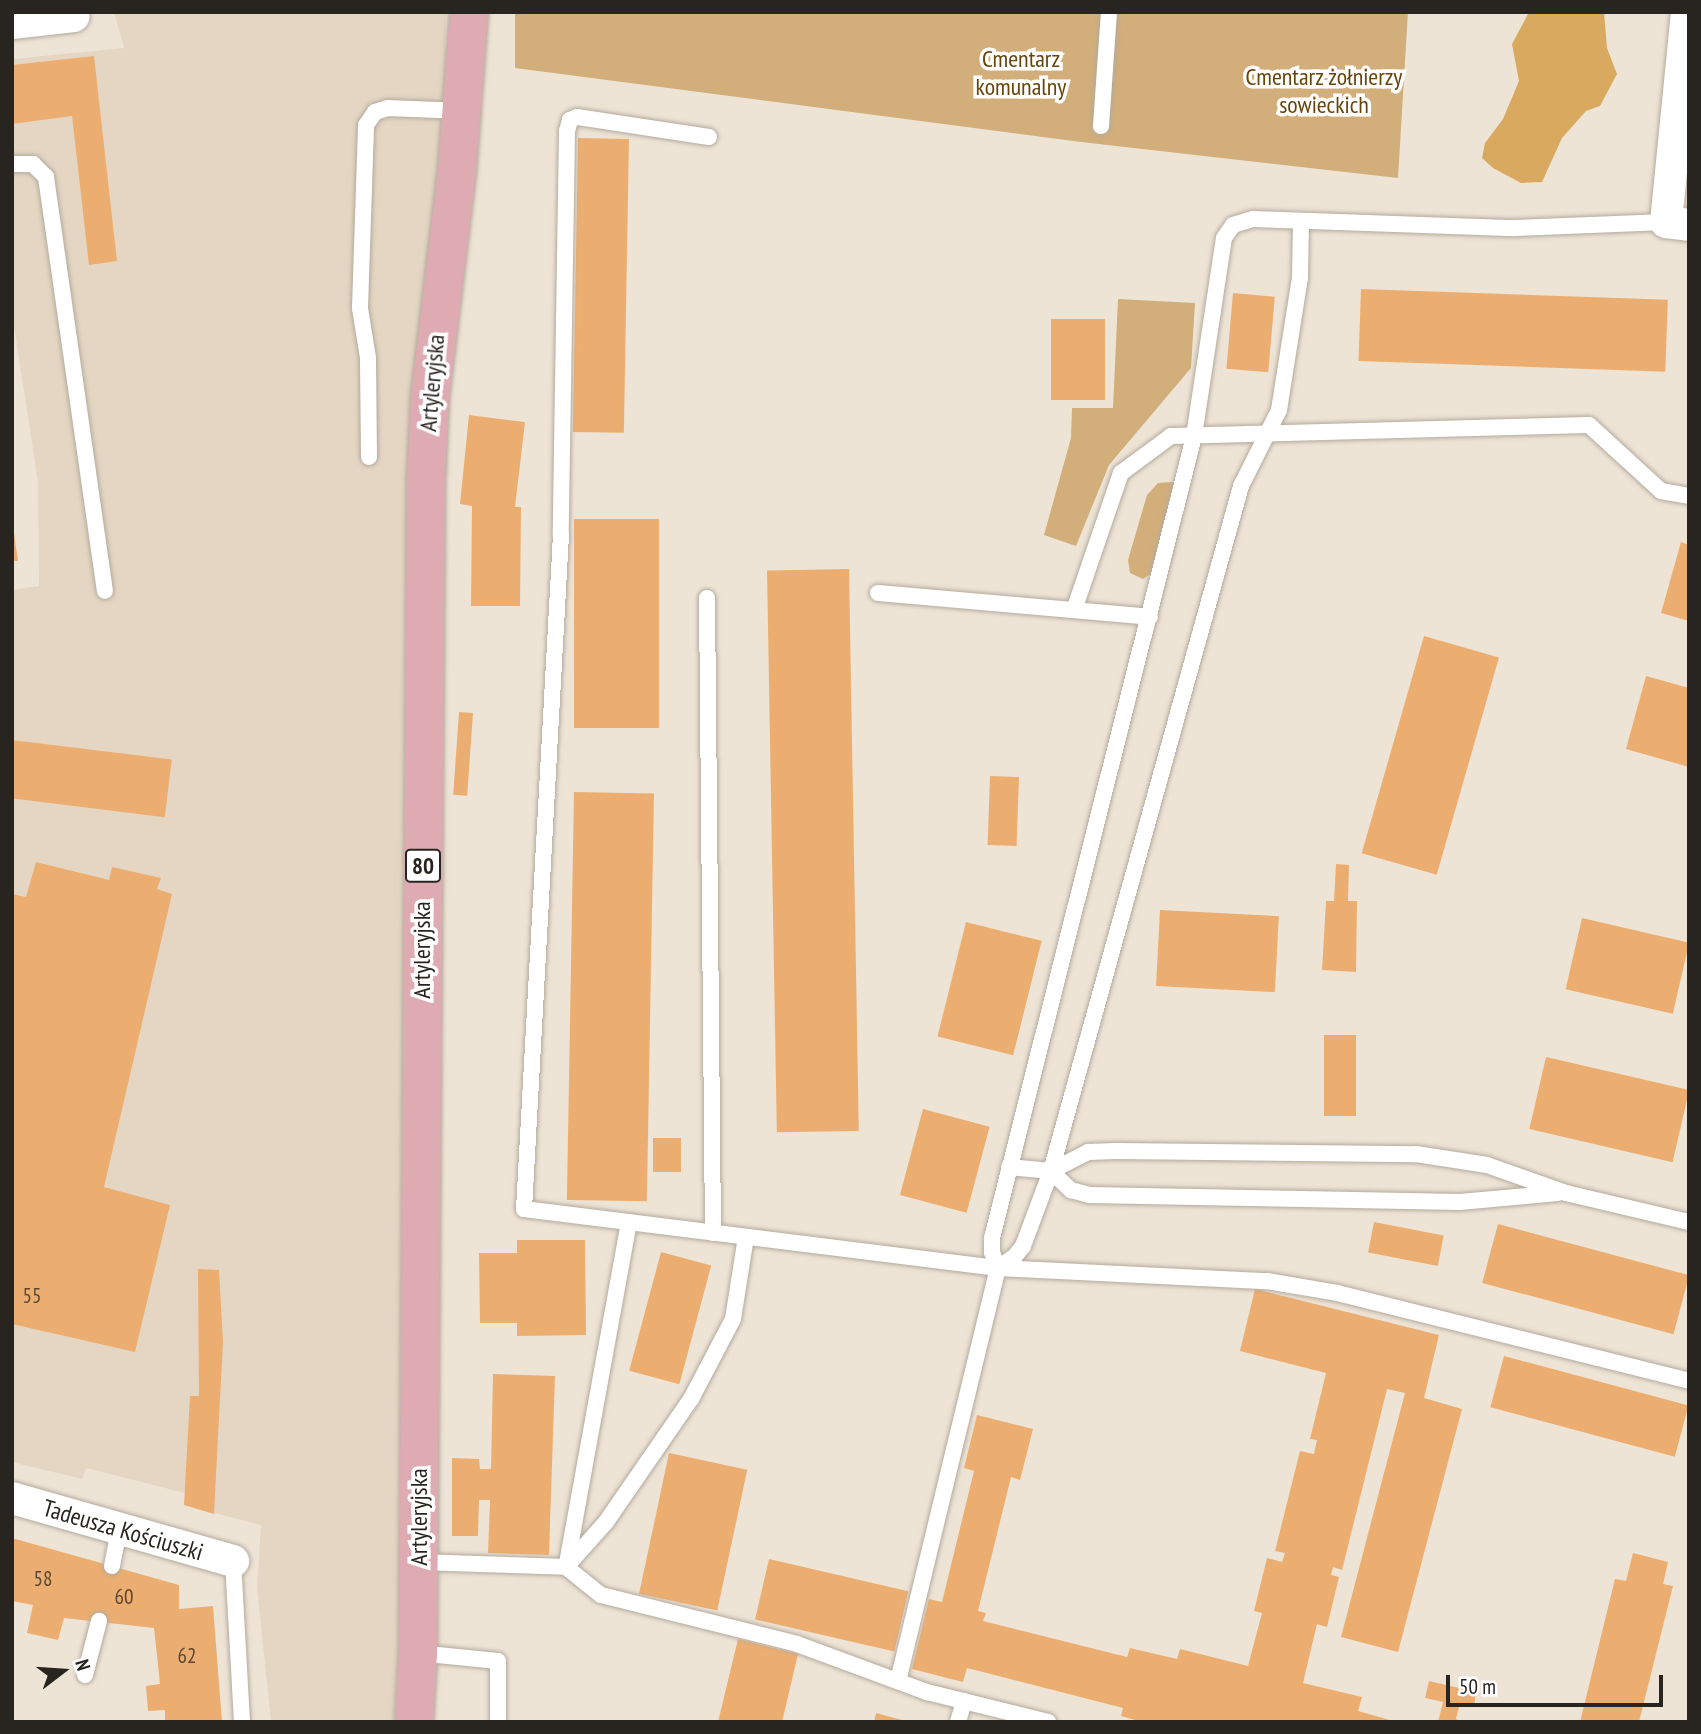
<!DOCTYPE html>
<meta charset="utf-8">
<style>
body{margin:0}
#map{position:relative;width:1701px;height:1734px;overflow:hidden;background:#eee4d6;font-family:"PT Sans Narrow",sans-serif}
div>[style]{position:absolute}
[style*='--x']{left:calc(var(--x)*1px);top:calc(var(--y)*1px);width:calc(var(--w)*1px);rotate:calc(var(--a)*1deg)}
.built>*{inset:0;background:#e5d6c3}
.green>*{inset:0;background:#d2ae7a}
.forest>*{inset:0;background:#d9a960}
.building>*{inset:0;background:#ecae70;transform-origin:0 0}
.roads{filter:drop-shadow(0 0 2px #b3aa9d) drop-shadow(0 0 2px #b3aa9d)}
.service>*{height:16px;margin:-8px;padding:0 8px;transform-origin:8px;border-radius:8px;background:#fff}
.minor>*{height:32px;margin:-16px;padding:0 16px;transform-origin:16px;border-radius:16px;background:#fff}
.primary>*{height:38px;margin:-19px;padding:0 19px;transform-origin:19px;border-radius:19px;background:#dfabb3}
span{translate:-50% -50%;white-space:nowrap;text-align:center;line-height:1.15;-webkit-text-stroke:7px #fff;paint-order:stroke}
.number-label{font-size:21px;color:#594633}
.number-label span{-webkit-text-stroke-width:0}
.shield-label span{padding:2px 5px;background:#fff;border:2px solid;border-radius:5px;-webkit-text-stroke-width:0}
.shield-label{font-size:23px;color:#28241f;font-weight:700}
.park-label{font-size:24px;color:#65450a}
.street-label{font-size:24px;color:#28241f}
.frame{position:absolute;inset:0;border:14px solid #28241f;pointer-events:none}
.north{position:absolute;left:28px;top:1636px;width:70px;height:70px;-webkit-text-stroke:5px #fff;paint-order:stroke;rotate:73deg;font-size:19px;font-weight:700;line-height:28px;text-align:center;color:#28241f}
.north::after{content:'';display:block;margin:auto;width:24px;height:32px;background:#28241f;clip-path:polygon(50% 0,100% 100%,50% 72%,0 100%)}
.scale{position:absolute;left:1446px;top:1675px;width:217px;height:32px;box-sizing:border-box;border:4px solid #28241f;border-top:0;padding-left:9px;font-size:21px;line-height:24px;white-space:nowrap;color:#28241f;-webkit-text-stroke:5px #fff;paint-order:stroke}
</style>
<div id="map">
<div class="built">
<i style="clip-path:polygon(114px 12px,446px 12px,445px 81px,406px 531px,398px 1659px,393px 1722px,271px 1722px,257px 1587px,261px 1525px,184px 1505px,185px 1493px,86px 1468px,82px 1479px,12px 1462px,12px 590px,39px 586px,38px 482px,12px 313px,12px 59px,124px 48px)"></i>
</div>
<div class="green">
<i style="clip-path:polygon(515px 12px,1408px 12px,1398px 178px,1081px 142px,515px 68px)"></i>
<i style="clip-path:polygon(1118px 299px,1195px 303px,1191px 368px,1109px 465px,1076px 546px,1044px 535px,1071px 438px,1072px 408px,1113px 408px)"></i>
<i style="clip-path:polygon(1173px 482px,1175px 489px,1155px 571px,1143px 579px,1130px 573px,1128px 560px,1147px 495px,1158px 483px)"></i>
</div>
<div class="forest">
<i style="clip-path:polygon(1529px 12px,1604px 12px,1607px 48px,1617px 74px,1600px 106px,1586px 111px,1562px 138px,1542px 182px,1521px 183px,1493px 168px,1482px 158px,1485px 143px,1503px 119px,1519px 81px,1512px 44px)"></i>
</div>
<div class="building">
<i style="clip-path:polygon(94px 56px,117px 261px,89px 265px,72px 116px,12px 124px,12px 65px)"></i>
<i style="left:578px;top:138px;width:51px;height:294px;rotate:1deg"></i>
<i style="left:1361px;top:289px;width:307px;height:72px;rotate:2deg"></i>
<i style="left:1233px;top:293px;width:42px;height:76px;rotate:5deg"></i>
<i style="left:1051px;top:319px;width:54px;height:81px"></i>
<i style="clip-path:polygon(469px 415px,525px 422px,515px 507px,521px 507px,520px 606px,471px 606px,472px 506px,460px 504px)"></i>
<i style="clip-path:polygon(12px 519px,18px 561px,12px 561px)"></i>
<i style="left:574px;top:519px;width:85px;height:209px"></i>
<i style="clip-path:polygon(1681px 542px,1689px 545px,1689px 621px,1661px 613px)"></i>
<i style="left:849px;top:569px;width:562px;height:82px;rotate:89deg"></i>
<i style="left:1424px;top:636px;width:78px;height:226px;rotate:16deg"></i>
<i style="clip-path:polygon(1646px 676px,1689px 688px,1689px 767px,1626px 749px)"></i>
<i style="left:459px;top:712px;width:14px;height:83px;rotate:4deg"></i>
<i style="left:12px;top:740px;width:161px;height:58px;rotate:7deg"></i>
<i style="left:990px;top:776px;width:29px;height:69px;rotate:2deg"></i>
<i style="left:574px;top:792px;width:80px;height:408px;rotate:1deg"></i>
<i style="clip-path:polygon(36px 862px,109px 880px,112px 867px,161px 878px,157px 889px,172px 894px,104px 1187px,170px 1205px,135px 1352px,12px 1324px,12px 894px,26px 897px)"></i>
<i style="clip-path:polygon(1336px 864px,1349px 865px,1348px 901px,1357px 901px,1356px 972px,1322px 970px,1326px 901px,1334px 901px)"></i>
<i style="left:1160px;top:910px;width:119px;height:76px;rotate:3deg"></i>
<i style="left:1582px;top:918px;width:110px;height:73px;rotate:13deg"></i>
<i style="left:966px;top:922px;width:78px;height:118px;rotate:14deg"></i>
<i style="left:1324px;top:1035px;width:32px;height:81px"></i>
<i style="left:1546px;top:1057px;width:147px;height:74px;rotate:13deg"></i>
<i style="left:923px;top:1109px;width:69px;height:89px;rotate:15deg"></i>
<i style="left:653px;top:1138px;width:28px;height:34px"></i>
<i style="left:1374px;top:1222px;width:71px;height:31px;rotate:11deg"></i>
<i style="left:1498px;top:1224px;width:198px;height:61px;rotate:15deg"></i>
<i style="clip-path:polygon(517px 1240px,585px 1240px,586px 1335px,517px 1336px,517px 1323px,480px 1323px,479px 1253px,517px 1253px)"></i>
<i style="left:661px;top:1252px;width:52px;height:123px;rotate:15deg"></i>
<i style="clip-path:polygon(198px 1269px,219px 1270px,223px 1342px,214px 1514px,184px 1505px,190px 1396px,199px 1396px)"></i>
<i style="clip-path:polygon(1255px 1289px,1439px 1335px,1424px 1398px,1462px 1409px,1398px 1652px,1341px 1637px,1405px 1393px,1387px 1389px,1342px 1570px,1333px 1567px,1331px 1575px,1339px 1577px,1327px 1627px,1317px 1624px,1303px 1683px,1362px 1697px,1358px 1711px,1397px 1722px,1142px 1722px,1121px 1716px,1123px 1708px,967px 1668px,963px 1682px,912px 1669px,929px 1599px,942px 1602px,974px 1471px,964px 1468px,977px 1415px,1033px 1429px,1020px 1480px,1011px 1477px,978px 1611px,986px 1613px,983px 1621px,1127px 1657px,1130px 1648px,1177px 1659px,1180px 1649px,1248px 1666px,1262px 1613px,1254px 1611px,1267px 1558px,1282px 1562px,1285px 1553px,1275px 1551px,1300px 1451px,1314px 1454px,1317px 1440px,1310px 1439px,1326px 1373px,1240px 1351px)"></i>
<i style="left:1504px;top:1356px;width:191px;height:53px;rotate:15deg"></i>
<i style="clip-path:polygon(493px 1374px,555px 1376px,549px 1555px,488px 1553px,490px 1500px,479px 1500px,478px 1536px,452px 1536px,452px 1458px,479px 1459px,480px 1469px,491px 1469px)"></i>
<i style="left:669px;top:1453px;width:80px;height:144px;rotate:12deg"></i>
<i style="clip-path:polygon(12px 1538px,179px 1585px,179px 1609px,213px 1606px,222px 1722px,165px 1722px,165px 1710px,148px 1711px,146px 1686px,160px 1684px,154px 1628px,64px 1618px,58px 1640px,27px 1633px,33px 1605px,12px 1601px)"></i>
<i style="clip-path:polygon(1633px 1553px,1668px 1562px,1663px 1584px,1673px 1586px,1639px 1722px,1580px 1722px,1615px 1579px,1626px 1581px)"></i>
<i style="left:769px;top:1559px;width:143px;height:62px;rotate:13deg"></i>
<i style="clip-path:polygon(738px 1639px,798px 1654px,782px 1722px,718px 1722px)"></i>
<i style="clip-path:polygon(1429px 1681px,1476px 1692px,1474px 1706px,1460px 1703px,1456px 1719px,1462px 1722px,1438px 1722px,1443px 1702px,1425px 1698px)"></i>
<i style="clip-path:polygon(876px 1713px,906px 1721px,906px 1722px,874px 1722px)"></i>
</div>
<div class="roads">
<div class="service">
<i style="--x:1101;--y:126;--w:114;--a:-86"></i>
<i style="--x:709;--y:137;--w:134;--a:-171.4"></i>
<i style="--x:577;--y:117;--w:8;--a:157"></i>
<i style="--x:570;--y:120;--w:11;--a:105"></i>
<i style="--x:567;--y:131;--w:404;--a:90.9"></i>
<i style="--x:561;--y:535;--w:675;--a:93.14"></i>
<i style="--x:524;--y:1209;--w:478;--a:7.1"></i>
<i style="--x:998;--y:1268;--w:269;--a:2.8"></i>
<i style="--x:1267;--y:1281;--w:71;--a:9.7"></i>
<i style="--x:1337;--y:1293;--w:363;--a:14"></i>
<i style="--x:12;--y:164;--w:21;--a:0"></i>
<i style="--x:33;--y:164;--w:18;--a:45"></i>
<i style="--x:46;--y:177;--w:418;--a:81.9"></i>
<i style="--x:369;--y:457;--w:99;--a:-90.6"></i>
<i style="--x:368;--y:358;--w:51;--a:-99.1"></i>
<i style="--x:360;--y:308;--w:183;--a:-88.1"></i>
<i style="--x:366;--y:125;--w:16;--a:-55"></i>
<i style="--x:375;--y:112;--w:14;--a:-17"></i>
<i style="--x:388;--y:108;--w:75;--a:2.3"></i>
<i style="--x:878;--y:593;--w:273;--a:5"></i>
<i style="--x:707;--y:598;--w:635;--a:89.46"></i>
<i style="--x:1074;--y:610;--w:145;--a:-71.1"></i>
<i style="--x:1121;--y:473;--w:62;--a:-36.5"></i>
<i style="--x:1171;--y:436;--w:418;--a:-1.5"></i>
<i style="--x:1589;--y:425;--w:98;--a:42.5"></i>
<i style="--x:1661;--y:491;--w:28;--a:10"></i>
<i style="--x:1009;--y:1167;--w:42;--a:5.4"></i>
<i style="--x:1051;--y:1171;--w:42;--a:-27.2"></i>
<i style="--x:1088;--y:1152;--w:28;--a:-2"></i>
<i style="--x:1116;--y:1151;--w:300;--a:0.6"></i>
<i style="--x:1416;--y:1154;--w:72;--a:8.8"></i>
<i style="--x:1487;--y:1165;--w:84;--a:19.5"></i>
<i style="--x:1566;--y:1193;--w:126;--a:13.3"></i>
<i style="--x:1051;--y:1171;--w:28;--a:44"></i>
<i style="--x:1071;--y:1190;--w:20;--a:15"></i>
<i style="--x:1090;--y:1195;--w:370;--a:1.1"></i>
<i style="--x:1460;--y:1202;--w:98;--a:-5.2"></i>
<i style="--x:629;--y:1222;--w:351;--a:100.3"></i>
<i style="--x:566;--y:1567;--w:45;--a:38.7"></i>
<i style="--x:601;--y:1595;--w:202;--a:14"></i>
<i style="--x:797;--y:1644;--w:139;--a:20.3"></i>
<i style="--x:927;--y:1692;--w:125;--a:13.9"></i>
<i style="--x:998;--y:1268;--w:21;--a:-35"></i>
<i style="--x:1015;--y:1256;--w:13;--a:-51"></i>
<i style="--x:1023;--y:1246;--w:80;--a:-69.5"></i>
<i style="--x:1051;--y:1171;--w:711;--a:-74.5"></i>
<i style="--x:1241;--y:486;--w:85;--a:-63.4"></i>
<i style="--x:1279;--y:410;--w:134;--a:-81"></i>
<i style="--x:1300;--y:278;--w:56;--a:-89"></i>
<i style="--x:233;--y:1561;--w:161;--a:86.8"></i>
<i style="--x:419;--y:1562;--w:147;--a:1.9"></i>
<i style="--x:566;--y:1567;--w:60;--a:-48.4"></i>
<i style="--x:606;--y:1522;--w:150;--a:-55.4"></i>
<i style="--x:691;--y:1399;--w:90;--a:-62.3"></i>
<i style="--x:733;--y:1319;--w:83;--a:-81"></i>
<i style="--x:112;--y:1566;--w:37;--a:-79"></i>
<i style="--x:418;--y:1653;--w:80;--a:5.7"></i>
<i style="--x:498;--y:1661;--w:61;--a:90"></i>
<i style="--x:85;--y:1675;--w:56;--a:-75.5"></i>
<i style="--x:898;--y:1681;--w:425;--a:-76.4"></i>
<i style="--x:998;--y:1268;--w:17;--a:-111"></i>
<i style="--x:992;--y:1252;--w:14;--a:-90"></i>
<i style="--x:992;--y:1238;--w:827;--a:-75.86"></i>
<i style="--x:1194;--y:436;--w:200;--a:-81.4"></i>
<i style="--x:1224;--y:238;--w:16;--a:-55"></i>
<i style="--x:1233;--y:225;--w:21;--a:-17"></i>
<i style="--x:1253;--y:219;--w:262;--a:2"></i>
<i style="--x:1515;--y:228;--w:151;--a:-2.3"></i>
<i style="--x:958;--y:1722;--w:22;--a:-74"></i>
</div>
<div class="minor">
<i style="--x:1687;--y:12;--w:211;--a:95.7"></i>
<i style="--x:1666;--y:222;--w:23;--a:7"></i>
<i style="--x:12;--y:23;--w:62;--a:-6.4"></i>
<i style="--x:12;--y:1498;--w:230;--a:15.9"></i>
</div>
<div class="primary">
<i style="--x:414;--y:1722;--w:69;--a:-86.7"></i>
<i style="--x:418;--y:1653;--w:1172;--a:-89.61"></i>
<i style="--x:426;--y:481;--w:84;--a:-87.3"></i>
<i style="--x:430;--y:397;--w:228;--a:-83.2"></i>
<i style="--x:457;--y:171;--w:159;--a:-85.7"></i>
</div>
</div>
<div class="number-label">
<span style="left:32px;top:1296px">55</span>
<span style="left:43px;top:1579px">58</span>
<span style="left:124px;top:1597px">60</span>
<span style="left:187px;top:1656px">62</span>
</div>
<div class="shield-label">
<span style="left:423px;top:866px">80</span>
</div>
<div class="park-label">
<span style="left:1021px;top:73px">Cmentarz<br>komunalny</span>
<span style="left:1324px;top:91px">Cmentarz żołnierzy<br>sowieckich</span>
</div>
<div class="street-label">
<span style="left:432px;top:383px;rotate:-85deg">Artyleryjska</span>
<span style="left:422px;top:950px;rotate:-90deg">Artyleryjska</span>
<span style="left:419px;top:1517px;rotate:-90deg">Artyleryjska</span>
<span style="left:123px;top:1530px;rotate:16deg">Tadeusza Kościuszki</span>
</div>
<div class="frame"></div>
<div class="north">N</div>
<div class="scale">50 m</div>
</div>
